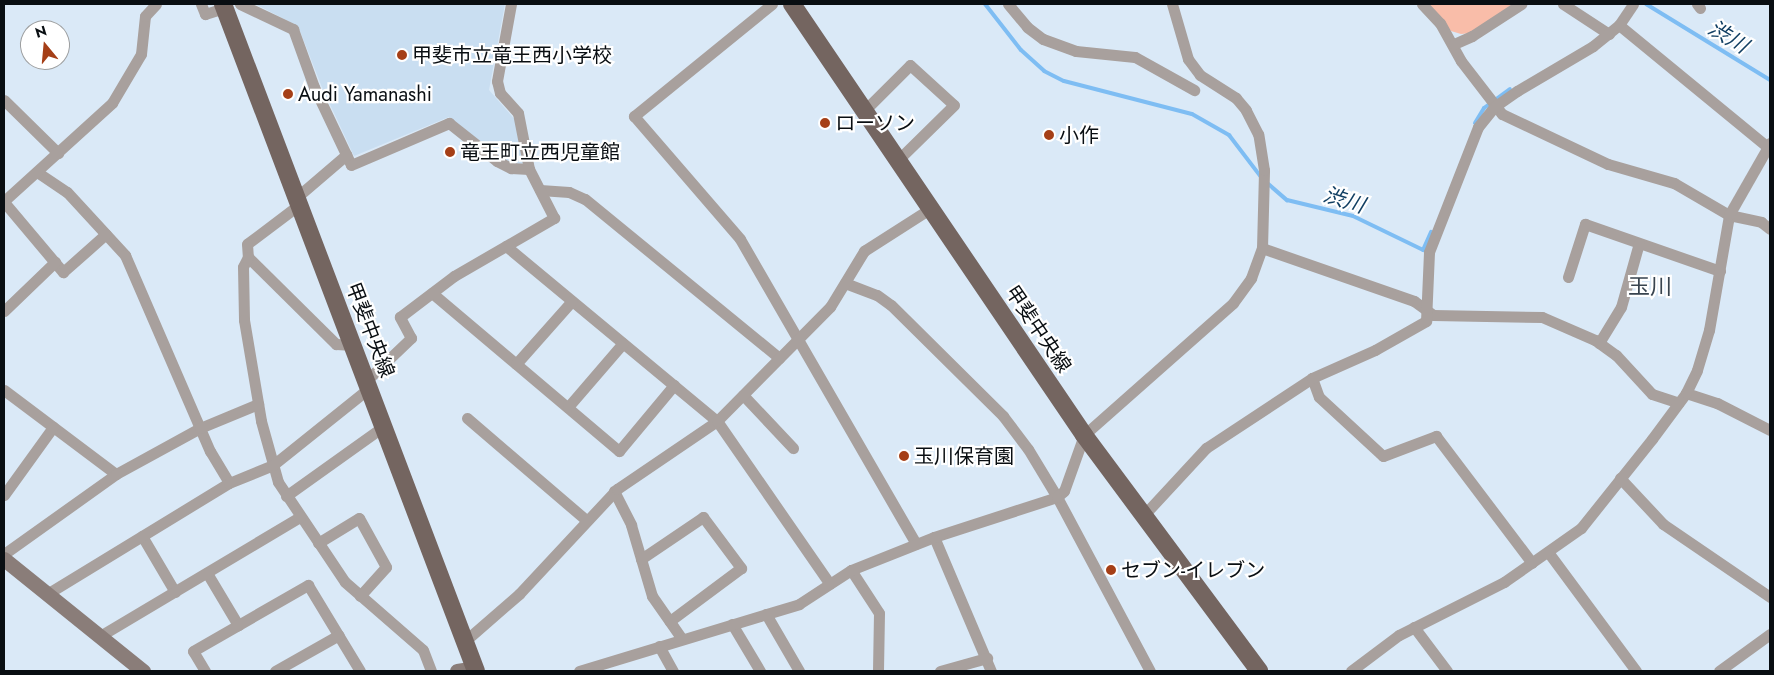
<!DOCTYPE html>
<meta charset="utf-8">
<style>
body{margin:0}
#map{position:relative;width:1774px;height:675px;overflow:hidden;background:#dae9f7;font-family:Jost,"Noto Sans JP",sans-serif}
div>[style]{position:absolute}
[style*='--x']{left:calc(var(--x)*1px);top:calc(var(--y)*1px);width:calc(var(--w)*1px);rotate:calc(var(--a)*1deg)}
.built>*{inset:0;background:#c9def1}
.green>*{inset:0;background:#f9bda9}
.stream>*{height:4px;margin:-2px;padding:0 2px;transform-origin:2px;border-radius:2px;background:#7ebdf3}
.street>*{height:11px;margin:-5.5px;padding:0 5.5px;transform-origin:5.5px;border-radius:5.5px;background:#a8a09d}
.secondary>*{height:15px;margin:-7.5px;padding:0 7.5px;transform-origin:7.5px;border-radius:7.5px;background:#8a7d79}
.primary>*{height:18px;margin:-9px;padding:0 9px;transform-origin:9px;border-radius:9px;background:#746560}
.dots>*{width:14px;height:14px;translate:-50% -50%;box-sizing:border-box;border:2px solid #fff;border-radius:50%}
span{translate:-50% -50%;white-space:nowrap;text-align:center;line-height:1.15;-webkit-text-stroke:4.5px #fff;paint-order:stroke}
.poi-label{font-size:20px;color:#090e12}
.left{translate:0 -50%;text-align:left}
.street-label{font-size:20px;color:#090e12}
.water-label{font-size:21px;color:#113f63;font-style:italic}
.quarter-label{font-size:22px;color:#38444f}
.frame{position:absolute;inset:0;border:5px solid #090e12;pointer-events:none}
.north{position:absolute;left:20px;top:20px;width:50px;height:50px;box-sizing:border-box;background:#fff;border:1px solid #9d9fa0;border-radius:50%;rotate:343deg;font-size:14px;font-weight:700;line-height:20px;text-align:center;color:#090e12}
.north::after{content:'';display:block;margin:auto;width:18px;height:22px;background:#a53f17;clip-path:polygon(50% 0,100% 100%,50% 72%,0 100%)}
</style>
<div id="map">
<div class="built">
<i style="clip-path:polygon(255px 4px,505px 4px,489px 90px,517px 122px,523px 164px,512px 163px,498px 155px,449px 117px,354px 156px,321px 85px,298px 26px)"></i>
</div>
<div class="green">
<i style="clip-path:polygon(1427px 4px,1513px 4px,1471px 33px,1461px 34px,1451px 31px)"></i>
</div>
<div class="stream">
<i style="--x:985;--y:4;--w:58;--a:52"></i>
<i style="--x:1021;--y:50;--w:31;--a:42"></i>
<i style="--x:1044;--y:71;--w:22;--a:27"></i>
<i style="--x:1064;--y:81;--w:132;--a:14.5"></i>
<i style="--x:1192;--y:114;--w:43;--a:29.6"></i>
<i style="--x:1229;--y:135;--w:53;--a:52.7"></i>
<i style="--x:1646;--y:4;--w:145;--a:31.5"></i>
<i style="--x:1475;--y:123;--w:17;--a:-59"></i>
<i style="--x:1484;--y:108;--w:32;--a:-36"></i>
<i style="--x:1266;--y:182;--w:28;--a:41"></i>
<i style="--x:1287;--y:200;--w:68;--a:13.6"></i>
<i style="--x:1353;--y:216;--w:78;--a:25.9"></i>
<i style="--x:1423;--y:250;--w:20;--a:-66"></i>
</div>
<div class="street">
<i style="--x:201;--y:4;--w:11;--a:68"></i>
<i style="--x:205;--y:14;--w:21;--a:-17"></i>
<i style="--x:240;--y:4;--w:59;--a:25.3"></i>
<i style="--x:293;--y:29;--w:62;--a:70.1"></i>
<i style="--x:314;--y:87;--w:86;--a:64.6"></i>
<i style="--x:351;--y:165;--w:107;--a:-23.2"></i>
<i style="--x:449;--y:123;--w:61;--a:38.4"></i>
<i style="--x:497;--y:161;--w:16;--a:27"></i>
<i style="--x:511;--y:168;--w:18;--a:3"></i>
<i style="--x:772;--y:4;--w:178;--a:140.9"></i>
<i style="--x:634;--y:116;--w:162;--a:49.2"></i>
<i style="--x:740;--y:239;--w:352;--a:60"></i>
<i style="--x:1008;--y:4;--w:30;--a:50"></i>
<i style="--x:1027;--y:27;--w:20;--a:37"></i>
<i style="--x:1043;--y:39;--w:35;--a:20"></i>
<i style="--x:1076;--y:51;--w:59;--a:5.8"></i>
<i style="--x:1135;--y:57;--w:68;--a:29.2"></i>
<i style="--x:1422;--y:4;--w:26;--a:47"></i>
<i style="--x:1440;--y:23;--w:43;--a:61.1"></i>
<i style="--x:1461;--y:61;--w:67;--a:52.3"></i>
<i style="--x:1502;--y:114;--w:117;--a:25.3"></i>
<i style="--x:1608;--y:164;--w:69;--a:16.1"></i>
<i style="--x:1674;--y:183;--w:64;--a:30.2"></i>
<i style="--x:1729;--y:215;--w:33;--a:12"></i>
<i style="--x:1761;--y:222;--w:11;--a:38"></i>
<i style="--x:1563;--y:4;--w:55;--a:33.1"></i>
<i style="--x:1697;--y:4;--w:5;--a:53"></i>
<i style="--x:1619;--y:25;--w:195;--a:39.4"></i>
<i style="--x:1454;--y:44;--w:20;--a:-24"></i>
<i style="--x:1472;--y:36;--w:59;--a:-33.1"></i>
<i style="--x:4;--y:100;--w:76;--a:44.5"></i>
<i style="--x:864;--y:111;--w:65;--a:-45"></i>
<i style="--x:910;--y:65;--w:59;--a:42.3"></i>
<i style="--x:954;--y:105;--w:78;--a:135.5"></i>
<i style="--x:37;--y:172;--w:36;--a:34"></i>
<i style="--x:67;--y:192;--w:86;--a:47.4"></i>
<i style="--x:125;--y:255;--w:214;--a:66.6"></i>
<i style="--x:210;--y:451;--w:37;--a:59"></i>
<i style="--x:540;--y:190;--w:29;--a:4"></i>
<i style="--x:569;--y:192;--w:17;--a:24"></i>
<i style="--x:585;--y:199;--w:251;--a:39.3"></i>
<i style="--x:297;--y:197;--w:65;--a:-40.6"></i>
<i style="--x:4;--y:201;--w:146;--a:-42.2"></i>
<i style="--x:112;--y:103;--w:57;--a:-59.4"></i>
<i style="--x:141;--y:54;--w:38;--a:-84"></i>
<i style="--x:145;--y:16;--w:16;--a:-47"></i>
<i style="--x:4;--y:202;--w:92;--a:49.9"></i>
<i style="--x:63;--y:272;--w:57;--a:-41.5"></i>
<i style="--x:300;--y:204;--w:66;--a:143"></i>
<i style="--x:247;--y:244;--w:13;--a:86"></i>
<i style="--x:248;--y:257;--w:124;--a:44.7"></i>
<i style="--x:336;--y:344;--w:17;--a:3"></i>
<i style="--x:506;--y:246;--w:274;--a:39.7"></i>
<i style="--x:717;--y:421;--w:198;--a:55.3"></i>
<i style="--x:1262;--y:248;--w:161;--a:19.2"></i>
<i style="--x:1414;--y:301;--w:24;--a:36"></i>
<i style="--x:1433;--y:315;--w:109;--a:1.1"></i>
<i style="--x:1542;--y:317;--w:58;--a:23.5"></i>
<i style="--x:1595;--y:340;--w:26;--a:36"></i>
<i style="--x:1616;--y:355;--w:53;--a:47.3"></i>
<i style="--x:1652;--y:394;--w:28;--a:18"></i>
<i style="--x:248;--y:257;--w:11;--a:117"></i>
<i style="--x:243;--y:267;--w:53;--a:88.9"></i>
<i style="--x:244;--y:320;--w:102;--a:80.4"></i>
<i style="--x:261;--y:421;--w:63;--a:74.4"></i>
<i style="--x:278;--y:482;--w:120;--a:56.2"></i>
<i style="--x:345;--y:582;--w:103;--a:41.1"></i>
<i style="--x:423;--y:650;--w:22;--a:69"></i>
<i style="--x:1568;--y:277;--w:56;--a:-72.2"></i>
<i style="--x:1585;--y:224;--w:143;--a:19.2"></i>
<i style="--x:845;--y:283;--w:34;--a:21"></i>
<i style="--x:877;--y:295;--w:17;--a:36"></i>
<i style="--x:891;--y:305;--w:158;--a:44.7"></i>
<i style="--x:1003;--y:416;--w:41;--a:52.9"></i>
<i style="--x:1028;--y:449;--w:56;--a:58.9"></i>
<i style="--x:1057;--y:497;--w:197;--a:61.9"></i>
<i style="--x:432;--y:293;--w:245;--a:40.2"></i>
<i style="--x:619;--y:451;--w:86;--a:-50.2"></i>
<i style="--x:4;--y:311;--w:71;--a:-43.9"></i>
<i style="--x:1599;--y:343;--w:42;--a:-58.6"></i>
<i style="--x:1621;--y:307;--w:66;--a:-74.3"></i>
<i style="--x:516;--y:364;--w:84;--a:-48.4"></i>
<i style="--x:1312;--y:378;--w:20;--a:70"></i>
<i style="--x:1319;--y:397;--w:87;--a:42.7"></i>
<i style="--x:1383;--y:456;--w:57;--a:-20.7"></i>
<i style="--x:1436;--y:436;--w:159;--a:52.9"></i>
<i style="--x:367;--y:380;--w:61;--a:-43.7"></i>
<i style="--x:411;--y:338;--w:24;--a:-118"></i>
<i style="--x:400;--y:317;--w:68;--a:-37.2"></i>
<i style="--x:454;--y:276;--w:116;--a:-30.1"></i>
<i style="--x:554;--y:218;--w:55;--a:-117"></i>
<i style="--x:529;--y:169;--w:57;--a:-101.1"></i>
<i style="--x:518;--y:113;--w:27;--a:-132"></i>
<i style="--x:500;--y:93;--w:12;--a:-104"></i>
<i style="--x:497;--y:81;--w:78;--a:-79.7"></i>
<i style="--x:4;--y:390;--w:140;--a:36.9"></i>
<i style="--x:1686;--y:393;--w:33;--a:18"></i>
<i style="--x:1717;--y:403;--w:59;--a:27"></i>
<i style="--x:743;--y:395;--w:73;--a:46.7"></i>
<i style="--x:568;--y:407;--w:84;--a:-49.3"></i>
<i style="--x:467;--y:418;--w:157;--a:40.6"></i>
<i style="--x:1620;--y:478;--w:63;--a:46.9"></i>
<i style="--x:1663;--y:524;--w:130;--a:34.3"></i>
<i style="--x:614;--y:491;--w:38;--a:63"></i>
<i style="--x:631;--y:525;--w:74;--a:73.5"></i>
<i style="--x:652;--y:596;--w:52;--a:55.1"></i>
<i style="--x:4;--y:495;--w:84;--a:-54.2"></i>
<i style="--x:286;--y:496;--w:120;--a:-35.5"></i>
<i style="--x:1143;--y:516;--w:93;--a:-47.2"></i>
<i style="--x:1206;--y:448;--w:127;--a:-33.4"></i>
<i style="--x:1312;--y:378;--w:69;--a:-24"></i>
<i style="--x:1375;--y:350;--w:59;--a:-29.6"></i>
<i style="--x:1426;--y:321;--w:69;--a:-87.5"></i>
<i style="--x:1429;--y:252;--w:134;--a:-68.6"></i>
<i style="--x:1478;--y:127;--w:26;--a:-51"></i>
<i style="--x:1494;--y:107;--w:28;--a:-35"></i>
<i style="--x:1517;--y:91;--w:88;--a:-30.6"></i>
<i style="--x:1593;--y:46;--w:33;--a:-39"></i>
<i style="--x:1619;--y:25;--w:25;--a:-56"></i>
<i style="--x:142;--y:536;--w:65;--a:59.5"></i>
<i style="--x:934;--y:537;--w:146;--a:67"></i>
<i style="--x:318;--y:543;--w:48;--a:-31.4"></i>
<i style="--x:359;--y:518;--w:56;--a:61.1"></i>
<i style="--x:386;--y:567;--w:39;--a:132"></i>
<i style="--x:1548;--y:552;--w:148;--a:53.5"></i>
<i style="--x:4;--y:554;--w:138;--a:-35.5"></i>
<i style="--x:116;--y:474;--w:96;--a:-28.7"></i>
<i style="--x:200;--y:428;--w:63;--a:-22.5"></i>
<i style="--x:641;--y:559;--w:75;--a:-34.1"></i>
<i style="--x:703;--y:517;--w:64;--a:53.3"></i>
<i style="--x:741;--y:568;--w:89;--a:143.3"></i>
<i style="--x:851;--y:570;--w:51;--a:56.9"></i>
<i style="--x:879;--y:613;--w:58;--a:91"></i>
<i style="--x:207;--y:573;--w:61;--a:59.2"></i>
<i style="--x:47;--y:594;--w:213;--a:-31.4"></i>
<i style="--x:229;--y:483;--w:48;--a:-22.2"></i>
<i style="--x:273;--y:465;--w:123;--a:-38.7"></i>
<i style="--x:766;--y:614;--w:66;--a:59.9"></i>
<i style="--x:732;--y:624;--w:55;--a:59.2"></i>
<i style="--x:1414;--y:627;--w:55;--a:53.1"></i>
<i style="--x:100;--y:636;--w:233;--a:-30.8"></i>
<i style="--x:465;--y:641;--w:72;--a:-41"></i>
<i style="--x:519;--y:594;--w:144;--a:-47"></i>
<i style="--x:617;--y:489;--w:121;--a:-34.2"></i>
<i style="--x:717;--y:421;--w:161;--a:-45.3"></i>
<i style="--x:830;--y:307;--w:66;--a:-58.7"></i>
<i style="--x:864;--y:251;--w:80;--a:-32.7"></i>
<i style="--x:659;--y:646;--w:29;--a:61"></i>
<i style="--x:205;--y:671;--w:23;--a:-121"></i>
<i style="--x:193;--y:651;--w:133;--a:-29.9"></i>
<i style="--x:308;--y:585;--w:100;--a:58.8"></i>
<i style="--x:275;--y:671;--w:73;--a:-29.4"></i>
<i style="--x:579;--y:671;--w:230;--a:-16.9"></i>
<i style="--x:799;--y:604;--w:62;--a:-33.2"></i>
<i style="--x:851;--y:570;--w:89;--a:-21.7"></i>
<i style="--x:934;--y:537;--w:129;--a:-18"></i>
<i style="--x:1057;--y:497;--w:9;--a:-41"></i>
<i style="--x:1064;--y:491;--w:59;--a:-70.3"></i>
<i style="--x:1084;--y:435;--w:199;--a:-41.5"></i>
<i style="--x:1233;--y:303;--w:31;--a:-54"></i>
<i style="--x:1251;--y:278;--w:32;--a:-70"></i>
<i style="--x:1262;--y:248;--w:78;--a:-88.5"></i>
<i style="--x:1264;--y:170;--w:36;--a:-99"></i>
<i style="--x:1258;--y:134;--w:27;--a:-117"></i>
<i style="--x:1246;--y:110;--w:16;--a:-130"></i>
<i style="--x:1236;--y:98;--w:43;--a:-147.4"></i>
<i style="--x:1200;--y:75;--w:20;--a:-127"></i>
<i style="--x:1188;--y:59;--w:57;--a:-106.2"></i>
<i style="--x:940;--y:671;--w:49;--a:-15.5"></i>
<i style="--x:1351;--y:671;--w:60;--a:-36.9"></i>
<i style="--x:1399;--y:635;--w:118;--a:-26.8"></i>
<i style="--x:1504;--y:582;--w:94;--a:-35"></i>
<i style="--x:1581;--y:528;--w:114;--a:-51.4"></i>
<i style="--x:1652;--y:439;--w:57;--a:-53.5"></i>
<i style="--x:1686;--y:393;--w:25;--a:-64"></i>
<i style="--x:1697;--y:370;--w:42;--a:-73.3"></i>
<i style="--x:1709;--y:330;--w:117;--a:-80.1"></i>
<i style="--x:1729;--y:215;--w:83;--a:-60.3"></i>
<i style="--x:1719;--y:671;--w:63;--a:-36"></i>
</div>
<div class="secondary">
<i style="--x:4;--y:559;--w:179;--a:38.9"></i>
<i style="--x:457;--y:671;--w:18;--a:-9"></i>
</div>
<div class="primary">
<i style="--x:223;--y:4;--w:713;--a:69.23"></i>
<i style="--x:792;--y:4;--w:521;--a:55.88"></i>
<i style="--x:1084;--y:435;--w:294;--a:53.4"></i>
</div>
<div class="dots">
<i style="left:402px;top:55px;background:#a53f17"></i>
<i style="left:288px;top:94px;background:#a53f17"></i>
<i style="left:825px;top:123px;background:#a53f17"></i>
<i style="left:1049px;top:135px;background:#a53f17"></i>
<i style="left:450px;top:152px;background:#a53f17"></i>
<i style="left:904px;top:456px;background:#a53f17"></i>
<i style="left:1111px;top:570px;background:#a53f17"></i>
</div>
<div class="poi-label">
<span class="left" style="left:412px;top:55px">甲斐市立竜王西小学校</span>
<span class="left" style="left:298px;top:94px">Audi Yamanashi</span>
<span class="left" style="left:835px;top:123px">ローソン</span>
<span class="left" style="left:1059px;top:135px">小作</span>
<span class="left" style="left:460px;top:152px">竜王町立西児童館</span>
<span class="left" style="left:914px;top:456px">玉川保育園</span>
<span class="left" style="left:1121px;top:570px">セブン-イレブン</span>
</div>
<div class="street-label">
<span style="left:1038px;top:329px;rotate:56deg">甲斐中央線</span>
<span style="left:370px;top:330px;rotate:69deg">甲斐中央線</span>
</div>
<div class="water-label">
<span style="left:1728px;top:37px;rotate:31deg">渋川</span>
<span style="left:1344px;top:200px;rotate:17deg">渋川</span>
</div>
<div class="quarter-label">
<span style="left:1650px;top:287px">玉川</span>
</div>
<div class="frame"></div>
<div class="north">N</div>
</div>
